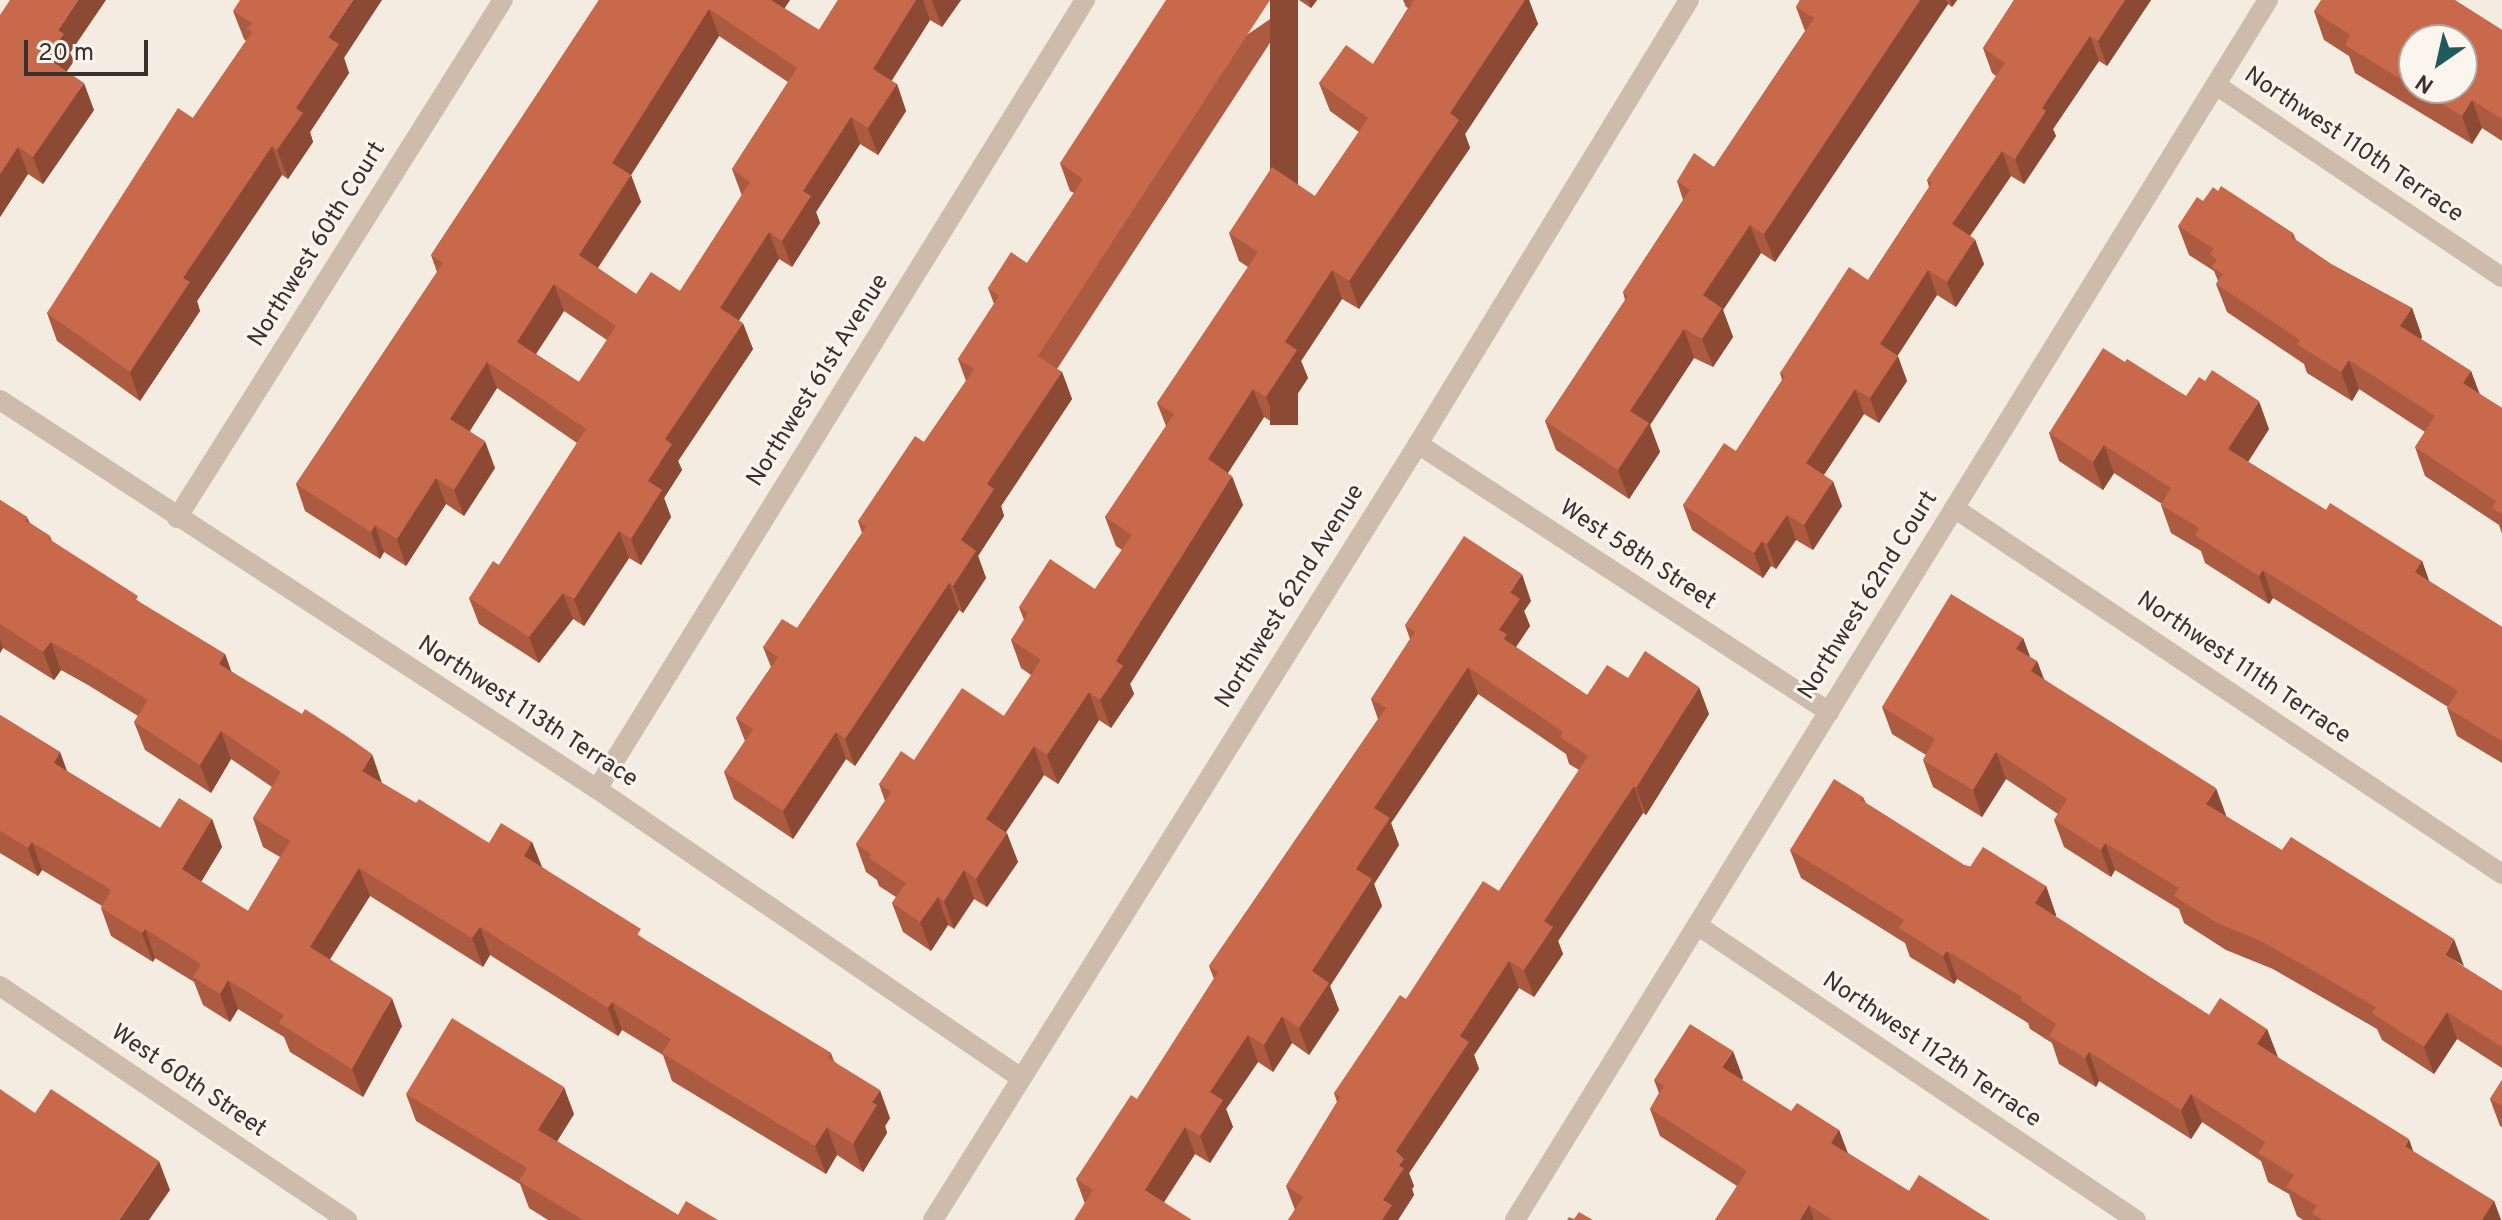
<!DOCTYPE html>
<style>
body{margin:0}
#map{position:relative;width:2502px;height:1220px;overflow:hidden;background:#f4ebe1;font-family:Overpass,sans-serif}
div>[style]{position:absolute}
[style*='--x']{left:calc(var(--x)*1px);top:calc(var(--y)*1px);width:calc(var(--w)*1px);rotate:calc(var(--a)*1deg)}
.minor>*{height:20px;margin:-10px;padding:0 10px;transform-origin:10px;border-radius:10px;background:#cdbbac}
.wall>*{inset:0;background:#ac5a40}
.shaded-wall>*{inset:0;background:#8c4a34;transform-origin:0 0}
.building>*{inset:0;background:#c8694b}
span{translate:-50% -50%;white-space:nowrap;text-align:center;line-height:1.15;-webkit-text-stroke:6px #fbf5ee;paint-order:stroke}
.street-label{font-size:24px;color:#3b302b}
.north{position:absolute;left:2398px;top:24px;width:80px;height:80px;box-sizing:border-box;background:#fbf5ee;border:2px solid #aea6a0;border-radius:50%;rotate:214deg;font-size:22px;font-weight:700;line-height:32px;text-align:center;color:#3b302b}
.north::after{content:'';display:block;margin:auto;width:28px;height:36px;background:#1f5a5e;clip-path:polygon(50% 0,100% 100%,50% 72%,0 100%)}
.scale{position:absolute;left:24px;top:40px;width:124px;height:36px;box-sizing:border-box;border:4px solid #3b302b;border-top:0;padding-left:10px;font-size:24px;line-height:28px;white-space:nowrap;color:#3b302b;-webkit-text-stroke:6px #fbf5ee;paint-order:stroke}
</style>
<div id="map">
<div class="minor">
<i style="--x:2216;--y:85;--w:344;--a:33.9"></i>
<i style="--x:0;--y:400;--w:713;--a:33.09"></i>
<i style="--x:597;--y:789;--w:513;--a:34.28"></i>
<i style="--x:1418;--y:444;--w:491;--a:33.1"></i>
<i style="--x:1954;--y:508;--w:659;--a:33.74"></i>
<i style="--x:177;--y:518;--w:612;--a:-57.82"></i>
<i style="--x:597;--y:789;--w:928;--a:-58.26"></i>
<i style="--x:1697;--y:925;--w:529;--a:33.9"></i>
<i style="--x:0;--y:986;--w:419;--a:34"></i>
<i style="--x:933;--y:1220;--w:915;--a:-57.99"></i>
<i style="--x:1418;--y:444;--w:520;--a:-58.6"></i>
<i style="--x:1515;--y:1220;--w:1434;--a:-58.32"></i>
</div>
<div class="wall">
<i style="clip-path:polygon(evenodd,599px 0,790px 0,784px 8px,819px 30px,838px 0,961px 0,942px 27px,930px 20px,891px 81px,897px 84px,906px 111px,878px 155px,860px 144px,816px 212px,820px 223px,792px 267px,779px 259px,739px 320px,753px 349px,678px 461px,682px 470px,664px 498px,671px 517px,641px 565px,629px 558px,584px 626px,573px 619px,539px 663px,479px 624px,469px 598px,499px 565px,577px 443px,497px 388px,470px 431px,495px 468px,464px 516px,446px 504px,406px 566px,384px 552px,380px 559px,305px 511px,296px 484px,437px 272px,431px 255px,599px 0,719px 36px,788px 82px,732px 169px,742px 196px,680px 291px,636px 294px,598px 268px,641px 202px,631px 175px,719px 36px,599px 0,564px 311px,607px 340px,579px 382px,536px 354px,564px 311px)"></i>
<i style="clip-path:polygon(1298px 0,1057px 369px,1062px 372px,1072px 399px,1001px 506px,1004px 516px,978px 556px,986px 578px,963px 613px,959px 610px,855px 766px,846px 759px,793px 839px,734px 799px,724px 772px,745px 741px,736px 718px,771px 667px,763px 647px,797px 628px,862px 533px,858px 521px,924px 442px,966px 381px,958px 359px,994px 304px,988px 288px,1027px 263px,1074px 193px,1070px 191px,1060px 163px)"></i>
<i style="clip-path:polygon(1299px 0,1317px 0,1311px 8px)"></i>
<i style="clip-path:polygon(1403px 0,1529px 0,1538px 24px,1465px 134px,1470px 148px,1359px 309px,1342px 299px,1301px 361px,1308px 378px,1277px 425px,1264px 417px,1228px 473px,1243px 505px,1130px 684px,1134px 694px,1111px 728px,1099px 720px,1058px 784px,1044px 775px,1006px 832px,1018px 862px,987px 907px,974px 899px,954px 929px,948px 925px,931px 951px,903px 932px,892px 903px,896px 897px,879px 886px,877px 880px,866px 872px,856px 844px,885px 801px,879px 784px,914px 760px,1004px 716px,1031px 675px,1021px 668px,1011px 640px,1024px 620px,1019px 607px,1095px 589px,1122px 550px,1116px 546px,1105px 517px,1166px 426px,1157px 403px,1248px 267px,1239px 261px,1229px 233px,1315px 196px,1359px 132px,1330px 111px,1319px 83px,1373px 64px,1408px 8px,1406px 7px)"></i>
<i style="clip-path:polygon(1800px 0,1957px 0,1952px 7px,1948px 4px,1775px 262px,1761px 253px,1723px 310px,1733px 337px,1713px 367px,1694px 358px,1650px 425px,1660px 452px,1629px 499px,1556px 450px,1545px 421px,1625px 300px,1623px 292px,1683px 200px,1677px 181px,1714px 167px,1805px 31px,1796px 7px)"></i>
<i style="clip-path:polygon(2014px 0,2151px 0,2107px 66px,2099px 61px,2053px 129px,2056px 136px,2024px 184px,2011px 176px,1970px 236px,1984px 264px,1956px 307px,1937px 295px,1897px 356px,1907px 381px,1879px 423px,1864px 414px,1824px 475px,1842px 506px,1813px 550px,1796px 540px,1776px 569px,1771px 566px,1763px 578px,1692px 530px,1683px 505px,1736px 451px,1782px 380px,1780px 373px,1868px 280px,1929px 187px,1927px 180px,1996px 76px,1992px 73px,1983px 48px)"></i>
<i style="clip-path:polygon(evenodd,2462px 5px,2502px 30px,2502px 141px,2482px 128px,2472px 144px,2355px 73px,2349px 56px,2324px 40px,2314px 11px,2462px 5px,2414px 40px,2462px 88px,2414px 88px,2414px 40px)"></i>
<i style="clip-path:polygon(233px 11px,344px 58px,349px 73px,310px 132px,313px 142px,288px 179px,282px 175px,197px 301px,200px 311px,140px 401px,57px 341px,47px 313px,193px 118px,246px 41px,244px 39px)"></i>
<i style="clip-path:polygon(0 15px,70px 53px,74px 61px,66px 72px,94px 110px,43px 184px,28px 174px,0 217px)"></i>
<i style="clip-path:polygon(2203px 201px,2293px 233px,2296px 240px,2331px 264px,2412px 308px,2422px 337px,2421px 339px,2471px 371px,2479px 394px,2502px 408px,2502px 534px,2499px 525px,2425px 476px,2415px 447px,2425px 432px,2359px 389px,2352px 401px,2307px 373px,2304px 364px,2227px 312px,2216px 284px,2218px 281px,2214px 271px,2189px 255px,2178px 226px)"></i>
<i style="clip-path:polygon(2125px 362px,2186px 396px,2269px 429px,2248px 462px,2326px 510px,2422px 561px,2429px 581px,2502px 627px,2502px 763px,2457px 736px,2447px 708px,2448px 707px,2273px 598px,2269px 604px,2205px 563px,2201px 551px,2171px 533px,2161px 505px,2162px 504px,2114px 473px,2103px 490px,2059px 461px,2049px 433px)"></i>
<i style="clip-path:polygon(0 500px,27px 517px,30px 523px,50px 536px,52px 541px,141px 603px,225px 654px,231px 671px,382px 783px,416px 803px,489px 843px,532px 842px,542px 867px,644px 939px,831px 1053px,834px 1061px,890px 1118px,885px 1126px,887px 1133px,863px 1172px,837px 1155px,826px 1174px,672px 1081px,663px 1055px,622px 1030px,618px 1036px,490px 955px,483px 967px,370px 896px,330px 959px,402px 1026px,363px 1097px,290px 1052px,284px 1037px,238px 1009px,230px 1022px,203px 1005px,194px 982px,155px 958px,153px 962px,111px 936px,101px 908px,102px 906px,42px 870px,38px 876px,0 853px,0 715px,60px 752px,67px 771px,160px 828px,212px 819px,222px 847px,201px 882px,248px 911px,280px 857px,263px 847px,253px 818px,272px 787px,231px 759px,211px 793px,145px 750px,134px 722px,138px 716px,88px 685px,61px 670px,54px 680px,3px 648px,0 653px)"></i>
<i style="clip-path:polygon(1531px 601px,1524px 611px,1530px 626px,1516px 647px,1587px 695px,1628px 678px,1709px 714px,1646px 815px,1643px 813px,1558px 941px,1563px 954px,1534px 997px,1519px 988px,1474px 1055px,1479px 1069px,1409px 1173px,1414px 1186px,1412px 1189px,1414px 1195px,1398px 1220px,1288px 1220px,1295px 1210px,1286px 1186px,1337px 1102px,1334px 1093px,1406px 999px,1499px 891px,1579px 770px,1569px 764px,1566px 754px,1478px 694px,1391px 823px,1399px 845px,1374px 884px,1382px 906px,1330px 986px,1339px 1010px,1309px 1055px,1292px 1043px,1273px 1072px,1258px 1062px,1226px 1109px,1233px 1127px,1210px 1163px,1195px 1154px,1164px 1202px,1085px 1204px,1076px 1179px,1137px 1099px,1214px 979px,1209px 966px,1378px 719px,1371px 699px,1410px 639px,1405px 625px)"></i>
<i style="clip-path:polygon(2023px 638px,2030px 657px,2037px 661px,2044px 679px,2226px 815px,2226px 816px,2502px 991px,2502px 1068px,2457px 1039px,2434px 1074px,2382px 1040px,2377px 1029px,2273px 969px,2226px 950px,2184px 923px,2179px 909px,2115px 870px,2111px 877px,2064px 847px,2054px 820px,2058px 814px,2006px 779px,1982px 817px,1933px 787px,1923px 760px,1926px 755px,1892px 734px,1882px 707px)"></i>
<i style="clip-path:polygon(1863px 797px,1866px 803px,1964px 865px,2046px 886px,2056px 915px,2055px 916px,2209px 1015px,2267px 1029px,2277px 1057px,2413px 1152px,2494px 1201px,2501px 1220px,2303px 1220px,2297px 1216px,2289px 1194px,2268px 1182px,2261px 1161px,2202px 1122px,2191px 1139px,2099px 1081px,2096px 1087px,2059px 1064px,2052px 1043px,2030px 1029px,2028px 1023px,1957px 979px,1954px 984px,1910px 957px,1905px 943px,1801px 878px,1790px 850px)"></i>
<i style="clip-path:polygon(1743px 1078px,1742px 1080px,1791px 1111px,1839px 1130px,1848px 1153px,1909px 1191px,1990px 1220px,1715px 1220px,1737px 1186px,1660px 1136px,1650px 1109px,1659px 1093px,1654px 1080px)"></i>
<i style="clip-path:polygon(2502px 1080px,2502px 1127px,2500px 1126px,2490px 1099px)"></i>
<i style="clip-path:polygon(406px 1094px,574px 1114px,557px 1141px,678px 1215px,718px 1220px,548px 1220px,529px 1208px,520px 1184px,416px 1121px)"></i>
</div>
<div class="shaded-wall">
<i style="clip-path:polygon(78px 0,106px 0,70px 53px,74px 61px,57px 85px,47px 58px,58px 30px)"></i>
<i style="clip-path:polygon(353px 0,382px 0,344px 58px,349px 73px,310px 132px,313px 142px,288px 179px,277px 150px,328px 37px)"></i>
<i style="clip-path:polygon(767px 0,790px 0,775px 23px)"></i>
<i style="clip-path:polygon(916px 0,923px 0,930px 20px,882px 96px,873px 69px)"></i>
<i style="clip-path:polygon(932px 0,961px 0,942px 27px)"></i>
<i style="left:1270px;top:0;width:28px;height:425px"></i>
<i style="clip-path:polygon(1308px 0,1317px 0,1311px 8px)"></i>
<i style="clip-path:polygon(1525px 0,1529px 0,1538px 24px,1465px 134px,1470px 148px,1359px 309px,1349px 281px,1450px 113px)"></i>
<i style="clip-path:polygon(1920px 0,1946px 0,1948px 4px,1775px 262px,1764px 234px)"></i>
<i style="clip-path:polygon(1950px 0,1957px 0,1952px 7px)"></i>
<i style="clip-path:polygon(2125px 0,2151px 0,2107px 66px,2098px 41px)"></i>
<i style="clip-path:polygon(709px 9px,719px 36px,631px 175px,641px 202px,588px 282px,579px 255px,612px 163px)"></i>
<i style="clip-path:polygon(2090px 36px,2099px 61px,2053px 129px,2056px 136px,2024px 184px,2015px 159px,2042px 108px)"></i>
<i style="clip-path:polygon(84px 83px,94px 110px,43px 184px,33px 157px)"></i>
<i style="clip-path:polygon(897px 84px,906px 111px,878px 155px,868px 128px)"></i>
<i style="clip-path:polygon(2472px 100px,2482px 128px,2472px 144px,2462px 116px)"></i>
<i style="clip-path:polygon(851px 117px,860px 144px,816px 212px,820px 223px,792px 267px,782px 241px,803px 191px)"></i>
<i style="clip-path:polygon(272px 146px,282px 175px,197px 301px,200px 311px,140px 401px,130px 372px,183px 278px)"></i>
<i style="clip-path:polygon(18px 147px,28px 174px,0 217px,0 174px)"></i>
<i style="clip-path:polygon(2002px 151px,2011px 176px,1961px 249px,1952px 224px)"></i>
<i style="clip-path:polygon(1750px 225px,1761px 253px,1723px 310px,1733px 337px,1713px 367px,1702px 339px,1703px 295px)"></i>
<i style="clip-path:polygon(769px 232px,779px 259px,730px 334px,720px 308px)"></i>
<i style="clip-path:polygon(1975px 239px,1984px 264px,1956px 307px,1947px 282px)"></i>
<i style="clip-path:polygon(1332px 270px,1342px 299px,1301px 361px,1308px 378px,1277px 425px,1266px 397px,1285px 342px)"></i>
<i style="clip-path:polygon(1928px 270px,1937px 295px,1889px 369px,1880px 344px)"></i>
<i style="clip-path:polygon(554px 284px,564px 311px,526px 369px,517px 342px)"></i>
<i style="clip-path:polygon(2412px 308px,2422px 337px,2411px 355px,2400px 326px)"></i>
<i style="clip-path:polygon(743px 323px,753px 349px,678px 461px,682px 470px,664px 498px,671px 517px,641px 565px,631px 539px,648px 481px,665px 439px)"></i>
<i style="clip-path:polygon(1684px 329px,1694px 358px,1650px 425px,1660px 452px,1629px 499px,1618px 470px,1630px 411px)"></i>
<i style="clip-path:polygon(1898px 356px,1907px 381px,1879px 423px,1870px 398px)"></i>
<i style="clip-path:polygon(2349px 360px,2359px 389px,2352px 401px,2341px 372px)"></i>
<i style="clip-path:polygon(487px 362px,497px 388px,460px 446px,450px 419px)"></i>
<i style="clip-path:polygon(2471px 371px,2482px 400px,2463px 383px)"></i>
<i style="clip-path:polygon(1062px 372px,1072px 399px,1001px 506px,1004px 516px,978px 556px,986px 578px,963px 613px,953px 586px,961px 540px,987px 484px)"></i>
<i style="clip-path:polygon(1253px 389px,1264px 417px,1218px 488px,1208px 459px)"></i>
<i style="clip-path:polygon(1855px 389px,1864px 414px,1815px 488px,1806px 463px)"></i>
<i style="clip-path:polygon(2259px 401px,2269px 429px,2238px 477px,2228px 449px)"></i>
<i style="clip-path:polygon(485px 441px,495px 468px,464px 516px,454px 490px)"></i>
<i style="clip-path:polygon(2104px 445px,2114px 473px,2103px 490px,2093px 462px)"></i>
<i style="clip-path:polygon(1232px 476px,1243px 505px,1130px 684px,1134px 694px,1111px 728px,1100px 700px,1116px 661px)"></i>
<i style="clip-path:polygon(436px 478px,446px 504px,406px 566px,397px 539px)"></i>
<i style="clip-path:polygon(1833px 481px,1842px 506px,1813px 550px,1804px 525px)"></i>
<i style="clip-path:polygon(1787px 515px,1796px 540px,1776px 569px,1767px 544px)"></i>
<i style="clip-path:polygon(375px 525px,384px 552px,380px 559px,371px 532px)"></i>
<i style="clip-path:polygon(619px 531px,629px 558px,584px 626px,574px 599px)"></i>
<i style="clip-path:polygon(1762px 541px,1771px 566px,1763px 578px,1754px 553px)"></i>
<i style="clip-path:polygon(2422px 561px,2432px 589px,2415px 572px)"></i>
<i style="clip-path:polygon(2263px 570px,2273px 598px,2269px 604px,2259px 576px)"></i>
<i style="clip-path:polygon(1522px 574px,1531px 601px,1524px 611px,1530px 626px,1513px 651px,1517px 661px,1499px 630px,1510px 592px)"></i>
<i style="clip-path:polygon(949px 583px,959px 610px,855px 766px,845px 739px)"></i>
<i style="clip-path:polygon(563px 593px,573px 619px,539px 663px,529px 637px)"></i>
<i style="clip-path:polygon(2023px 638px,2033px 665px,2016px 649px)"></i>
<i style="clip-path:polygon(0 639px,3px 648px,0 653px)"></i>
<i style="clip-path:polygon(51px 642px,61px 670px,54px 680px,43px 652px)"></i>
<i style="clip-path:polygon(225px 654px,235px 682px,219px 664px)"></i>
<i style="clip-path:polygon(2037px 661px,2047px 688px,2031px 671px)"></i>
<i style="clip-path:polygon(1468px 667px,1478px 694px,1391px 823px,1399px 845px,1374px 884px,1382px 906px,1330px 986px,1339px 1010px,1309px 1055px,1299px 1028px,1312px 971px,1356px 869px,1374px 808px)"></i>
<i style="clip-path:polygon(1699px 687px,1709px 714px,1646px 815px,1636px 788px)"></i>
<i style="clip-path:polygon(1089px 692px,1099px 720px,1058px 784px,1047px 755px)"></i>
<i style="clip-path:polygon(221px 731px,231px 759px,211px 793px,200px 765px)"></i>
<i style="clip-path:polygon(836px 732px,846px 759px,793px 839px,783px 811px)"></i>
<i style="clip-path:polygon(1034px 746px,1044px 775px,996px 847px,986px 819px)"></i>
<i style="clip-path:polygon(60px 752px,70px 780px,54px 763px)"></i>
<i style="clip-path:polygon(1996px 752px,2006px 779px,1982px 817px,1973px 790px)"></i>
<i style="clip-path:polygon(372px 754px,382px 783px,362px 771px)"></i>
<i style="clip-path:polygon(1634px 786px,1643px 813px,1558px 941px,1563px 954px,1534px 997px,1524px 970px,1544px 921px)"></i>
<i style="clip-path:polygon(2216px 788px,2226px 815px,2216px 831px,2206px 804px)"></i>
<i style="clip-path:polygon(212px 819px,222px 847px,192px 897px,182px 869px)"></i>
<i style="clip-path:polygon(1007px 833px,1018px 862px,987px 907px,976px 879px)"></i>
<i style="clip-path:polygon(32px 842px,42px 870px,38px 876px,28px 848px)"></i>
<i style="clip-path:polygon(532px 842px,543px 870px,524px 856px)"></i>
<i style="clip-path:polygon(2105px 843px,2115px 870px,2111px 877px,2101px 850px)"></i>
<i style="clip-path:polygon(359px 868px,370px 896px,320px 975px,310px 947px)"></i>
<i style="clip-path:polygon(964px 870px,974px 899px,954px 929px,944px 901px)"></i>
<i style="clip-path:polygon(2046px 886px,2056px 915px,2046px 932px,2035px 903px)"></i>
<i style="clip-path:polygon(938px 897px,948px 925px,931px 951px,920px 922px)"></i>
<i style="clip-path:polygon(480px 927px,490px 955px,483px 967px,472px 938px)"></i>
<i style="clip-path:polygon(145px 929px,155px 958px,153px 962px,142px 933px)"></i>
<i style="clip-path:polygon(2454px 939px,2464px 966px,2445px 955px)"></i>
<i style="clip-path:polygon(1947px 951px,1957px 979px,1954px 984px,1943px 956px)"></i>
<i style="clip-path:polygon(1509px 961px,1519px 988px,1474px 1055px,1479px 1069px,1409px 1173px,1414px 1186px,1412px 1189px,1414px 1195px,1398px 1220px,1382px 1220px,1383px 1200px,1399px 1166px,1396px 1151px,1460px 1036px)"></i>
<i style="clip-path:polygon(228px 980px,238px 1009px,230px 1022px,220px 994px)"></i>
<i style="clip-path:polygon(392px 998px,402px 1026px,363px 1097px,352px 1069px)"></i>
<i style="clip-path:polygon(612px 1002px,622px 1030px,618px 1036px,608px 1008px)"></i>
<i style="clip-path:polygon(2447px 1012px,2457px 1039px,2434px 1074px,2424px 1047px)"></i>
<i style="clip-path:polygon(1282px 1016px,1292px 1043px,1273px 1072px,1264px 1045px)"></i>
<i style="clip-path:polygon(2267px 1029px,2278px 1057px,2257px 1044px)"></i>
<i style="clip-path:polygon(1248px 1035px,1258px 1062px,1226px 1109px,1233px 1127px,1210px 1163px,1200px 1136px,1210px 1092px)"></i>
<i style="clip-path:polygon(1733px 1051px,1743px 1078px,1732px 1095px,1722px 1067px)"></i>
<i style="clip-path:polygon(2089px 1052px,2099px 1081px,2096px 1087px,2085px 1058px)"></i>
<i style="clip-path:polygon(564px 1087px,574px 1114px,548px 1156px,538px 1130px)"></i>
<i style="clip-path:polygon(880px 1090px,890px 1118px,885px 1126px,887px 1133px,863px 1172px,853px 1144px,872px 1102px)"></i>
<i style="clip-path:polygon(2191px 1094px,2202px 1122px,2191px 1139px,2181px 1110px)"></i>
<i style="clip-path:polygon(827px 1127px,837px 1155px,826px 1174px,815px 1146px)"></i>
<i style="clip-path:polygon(1185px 1127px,1195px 1154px,1155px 1216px,1145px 1190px)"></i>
<i style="clip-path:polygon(1839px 1130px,1849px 1158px,1831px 1143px)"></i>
<i style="clip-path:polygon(2409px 1139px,2419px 1168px,2405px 1146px)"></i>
<i style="clip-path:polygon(159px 1161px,170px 1190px,149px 1220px,119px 1220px)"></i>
<i style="clip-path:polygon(2494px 1201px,2501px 1220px,2482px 1220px)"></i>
<i style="clip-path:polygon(1809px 1205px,1814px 1220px,1800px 1220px)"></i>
</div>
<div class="building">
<i style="clip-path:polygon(10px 0,78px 0,58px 30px,64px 34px,47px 58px,84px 83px,33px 157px,18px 147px,0 174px,0 15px)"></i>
<i style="clip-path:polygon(240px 0,353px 0,328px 37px,339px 44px,296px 108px,303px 113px,277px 150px,272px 146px,183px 278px,190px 282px,130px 372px,47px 313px,178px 108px,193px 118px,252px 32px,247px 29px,252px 23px,233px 11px)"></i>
<i style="clip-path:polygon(evenodd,599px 0,771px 0,819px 30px,838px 0,916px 0,873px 69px,897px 84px,868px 128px,851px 117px,803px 191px,811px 196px,782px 241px,769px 232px,720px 308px,743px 323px,665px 439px,672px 444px,648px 481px,662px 490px,631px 539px,619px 531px,574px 599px,563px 593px,529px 637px,469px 598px,493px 561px,499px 565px,586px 429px,487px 362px,450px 419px,485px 441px,454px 490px,436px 478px,397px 539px,375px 525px,371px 532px,296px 484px,443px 263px,431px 255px,599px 0,709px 9px,797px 68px,732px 169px,750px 182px,680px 291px,651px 272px,636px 294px,579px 255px,631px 175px,612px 163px,709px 9px,599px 0,554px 284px,616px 326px,579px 382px,517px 342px,554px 284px)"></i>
<i style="clip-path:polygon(1166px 0,1270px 0,1038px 356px,1062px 372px,987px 484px,994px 489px,961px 540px,976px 551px,953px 586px,949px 583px,845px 739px,836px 732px,783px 811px,724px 772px,753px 729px,736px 718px,778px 657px,763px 647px,782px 619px,797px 628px,866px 527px,858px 521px,915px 436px,924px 442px,974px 369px,958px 359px,999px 296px,988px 288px,1011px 252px,1027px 263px,1083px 179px,1060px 163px)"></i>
<i style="clip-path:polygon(1414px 0,1525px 0,1450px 113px,1459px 120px,1349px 281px,1332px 270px,1285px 342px,1297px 350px,1266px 397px,1253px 389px,1208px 459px,1232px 476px,1116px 661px,1123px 666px,1100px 700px,1089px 692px,1047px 755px,1034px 746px,986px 819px,1007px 833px,976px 879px,964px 870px,944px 901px,938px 897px,920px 922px,892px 903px,906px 883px,869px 858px,871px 854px,856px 844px,891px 792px,879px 784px,901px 751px,914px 760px,962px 688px,1004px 716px,1041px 660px,1011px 640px,1028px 613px,1019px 607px,1050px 559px,1095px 589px,1132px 535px,1105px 517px,1174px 414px,1157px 403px,1258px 252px,1229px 233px,1272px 167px,1315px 196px,1368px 118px,1319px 83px,1346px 45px,1373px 64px)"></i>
<i style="clip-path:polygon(1800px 0,1920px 0,1764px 234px,1750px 225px,1703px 295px,1722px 308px,1702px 339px,1684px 329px,1630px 411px,1649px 423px,1618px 470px,1545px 421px,1628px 296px,1623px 292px,1690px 190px,1677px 181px,1694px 153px,1714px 167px,1814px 18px,1796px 7px)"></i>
<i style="clip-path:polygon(2014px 0,2125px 0,2098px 41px,2090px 36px,2042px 108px,2046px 111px,2015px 159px,2002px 151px,1952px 224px,1975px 239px,1947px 282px,1928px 270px,1880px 344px,1898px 356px,1870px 398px,1855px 389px,1806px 463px,1833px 481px,1804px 525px,1787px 515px,1767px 544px,1762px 541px,1754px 553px,1683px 505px,1724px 443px,1736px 451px,1785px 376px,1780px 373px,1849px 267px,1868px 280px,1932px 183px,1927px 180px,2005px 63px,1983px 48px)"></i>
<i style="clip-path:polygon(2321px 0,2455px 0,2502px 30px,2502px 119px,2472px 100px,2462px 116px,2416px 88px,2462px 88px,2462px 40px,2414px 40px,2414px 87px,2345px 45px,2350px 35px,2314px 11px)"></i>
<i style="clip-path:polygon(2221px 186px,2293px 233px,2291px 237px,2331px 264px,2412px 308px,2400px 326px,2471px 371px,2463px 383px,2502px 408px,2502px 514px,2492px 508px,2496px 501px,2415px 447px,2435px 416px,2349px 360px,2341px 372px,2297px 344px,2300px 340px,2216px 284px,2223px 274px,2212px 267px,2217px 260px,2210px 254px,2214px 249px,2178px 226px,2197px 197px,2203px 201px,2213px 187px,2218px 191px)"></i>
<i style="clip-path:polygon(2103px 348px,2125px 362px,2127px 359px,2186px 396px,2199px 377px,2205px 381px,2212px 370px,2259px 401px,2228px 449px,2326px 510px,2330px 503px,2422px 561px,2415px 572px,2502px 627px,2502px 741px,2447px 708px,2458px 691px,2263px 570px,2259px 576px,2195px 535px,2199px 528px,2161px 505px,2171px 488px,2104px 445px,2093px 462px,2049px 433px)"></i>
<i style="clip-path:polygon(0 500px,27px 517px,25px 521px,50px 536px,49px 539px,138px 596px,136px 600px,225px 654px,219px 664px,302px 714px,305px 709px,348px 737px,372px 754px,362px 771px,416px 803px,419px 799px,489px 843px,501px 823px,532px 842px,524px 856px,641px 929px,637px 935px,831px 1053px,828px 1058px,880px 1090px,872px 1102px,877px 1105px,853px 1144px,827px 1127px,815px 1146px,662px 1053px,671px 1039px,612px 1002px,608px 1008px,480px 927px,472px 938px,359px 868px,310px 947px,392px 998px,352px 1069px,279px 1023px,284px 1015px,228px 980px,220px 994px,193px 977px,201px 964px,145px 929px,142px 933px,101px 908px,111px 890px,32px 842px,28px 848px,0 831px,0 715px,60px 752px,54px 763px,160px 828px,179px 798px,212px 819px,182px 869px,248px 911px,290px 841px,253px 818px,281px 772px,221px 731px,200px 765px,134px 722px,148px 700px,78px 657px,51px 642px,43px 652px,0 624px)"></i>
<i style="clip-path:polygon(1464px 536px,1522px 574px,1510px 592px,1520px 599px,1499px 630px,1507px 634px,1504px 639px,1587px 695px,1607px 665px,1628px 678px,1645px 651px,1699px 687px,1636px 788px,1634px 786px,1544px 921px,1553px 927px,1524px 970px,1509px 961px,1460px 1036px,1469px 1042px,1396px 1151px,1404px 1159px,1399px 1166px,1404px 1168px,1383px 1200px,1392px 1205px,1382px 1220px,1288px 1220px,1303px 1197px,1286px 1186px,1340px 1097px,1334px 1093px,1400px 995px,1406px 999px,1483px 881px,1499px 891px,1588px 756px,1560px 737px,1563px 732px,1468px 667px,1374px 808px,1390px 818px,1356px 869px,1372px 879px,1312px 971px,1329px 983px,1299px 1028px,1282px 1016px,1264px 1045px,1248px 1035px,1210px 1092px,1223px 1100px,1200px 1136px,1185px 1127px,1145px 1190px,1192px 1220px,1074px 1220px,1093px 1190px,1076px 1179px,1131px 1095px,1137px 1099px,1218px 972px,1209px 966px,1386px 708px,1371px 699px,1415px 632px,1405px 625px)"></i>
<i style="clip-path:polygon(1951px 594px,2023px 638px,2016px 649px,2037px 661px,2031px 671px,2216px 788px,2206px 804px,2282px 850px,2291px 837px,2454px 939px,2445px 955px,2502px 991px,2502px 1047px,2447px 1012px,2424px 1047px,2372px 1013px,2376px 1007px,2263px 942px,2217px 923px,2174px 896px,2179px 888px,2105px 843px,2101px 850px,2054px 820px,2067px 799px,1996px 752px,1973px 790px,1923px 760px,1935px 739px,1882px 707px)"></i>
<i style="clip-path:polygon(1834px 779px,1863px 797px,1861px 800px,1964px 865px,1970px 867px,1983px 847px,2046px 886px,2035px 903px,2209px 1015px,2220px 998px,2267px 1029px,2257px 1044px,2409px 1139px,2405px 1146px,2494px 1201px,2482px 1220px,2323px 1220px,2312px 1213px,2317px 1206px,2286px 1187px,2294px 1175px,2258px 1153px,2265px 1142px,2191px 1094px,2181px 1110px,2089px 1052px,2085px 1058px,2049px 1036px,2056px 1024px,2020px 1000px,2022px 997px,1947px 951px,1943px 956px,1899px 928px,1904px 920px,1790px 850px)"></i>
<i style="clip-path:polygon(452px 1018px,564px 1087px,538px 1130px,678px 1215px,686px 1201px,718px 1220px,583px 1220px,519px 1181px,527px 1168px,406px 1094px)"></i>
<i style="clip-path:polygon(1690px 1024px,1733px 1051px,1722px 1067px,1791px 1111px,1797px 1103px,1839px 1130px,1831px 1143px,1909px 1191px,1919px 1175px,1990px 1220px,1832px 1220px,1809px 1205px,1800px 1220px,1715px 1220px,1747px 1171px,1650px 1109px,1664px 1086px,1654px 1080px)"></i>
<i style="clip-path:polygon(2502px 1080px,2502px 1106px,2490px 1099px)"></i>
<i style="clip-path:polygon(0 1089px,35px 1113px,51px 1089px,159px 1161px,119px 1220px,0 1220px)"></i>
<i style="clip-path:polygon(1579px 1212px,1593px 1220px,1567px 1220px,1569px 1217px,1574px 1219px)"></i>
</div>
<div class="street-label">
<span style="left:2353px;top:146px;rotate:34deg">Northwest 110th Terrace</span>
<span style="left:318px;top:245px;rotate:-58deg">Northwest 60th Court</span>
<span style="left:819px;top:381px;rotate:-58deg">Northwest 61st Avenue</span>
<span style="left:1637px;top:556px;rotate:33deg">West 58th Street</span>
<span style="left:1869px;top:596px;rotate:-58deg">Northwest 62nd Court</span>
<span style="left:1291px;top:597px;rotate:-58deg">Northwest 62nd Avenue</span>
<span style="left:2243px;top:669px;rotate:34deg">Northwest 111th Terrace</span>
<span style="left:527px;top:713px;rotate:33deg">Northwest 113th Terrace</span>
<span style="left:1931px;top:1051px;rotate:34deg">Northwest 112th Terrace</span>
<span style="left:188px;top:1082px;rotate:34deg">West 60th Street</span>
</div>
<div class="north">N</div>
<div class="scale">20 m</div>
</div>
